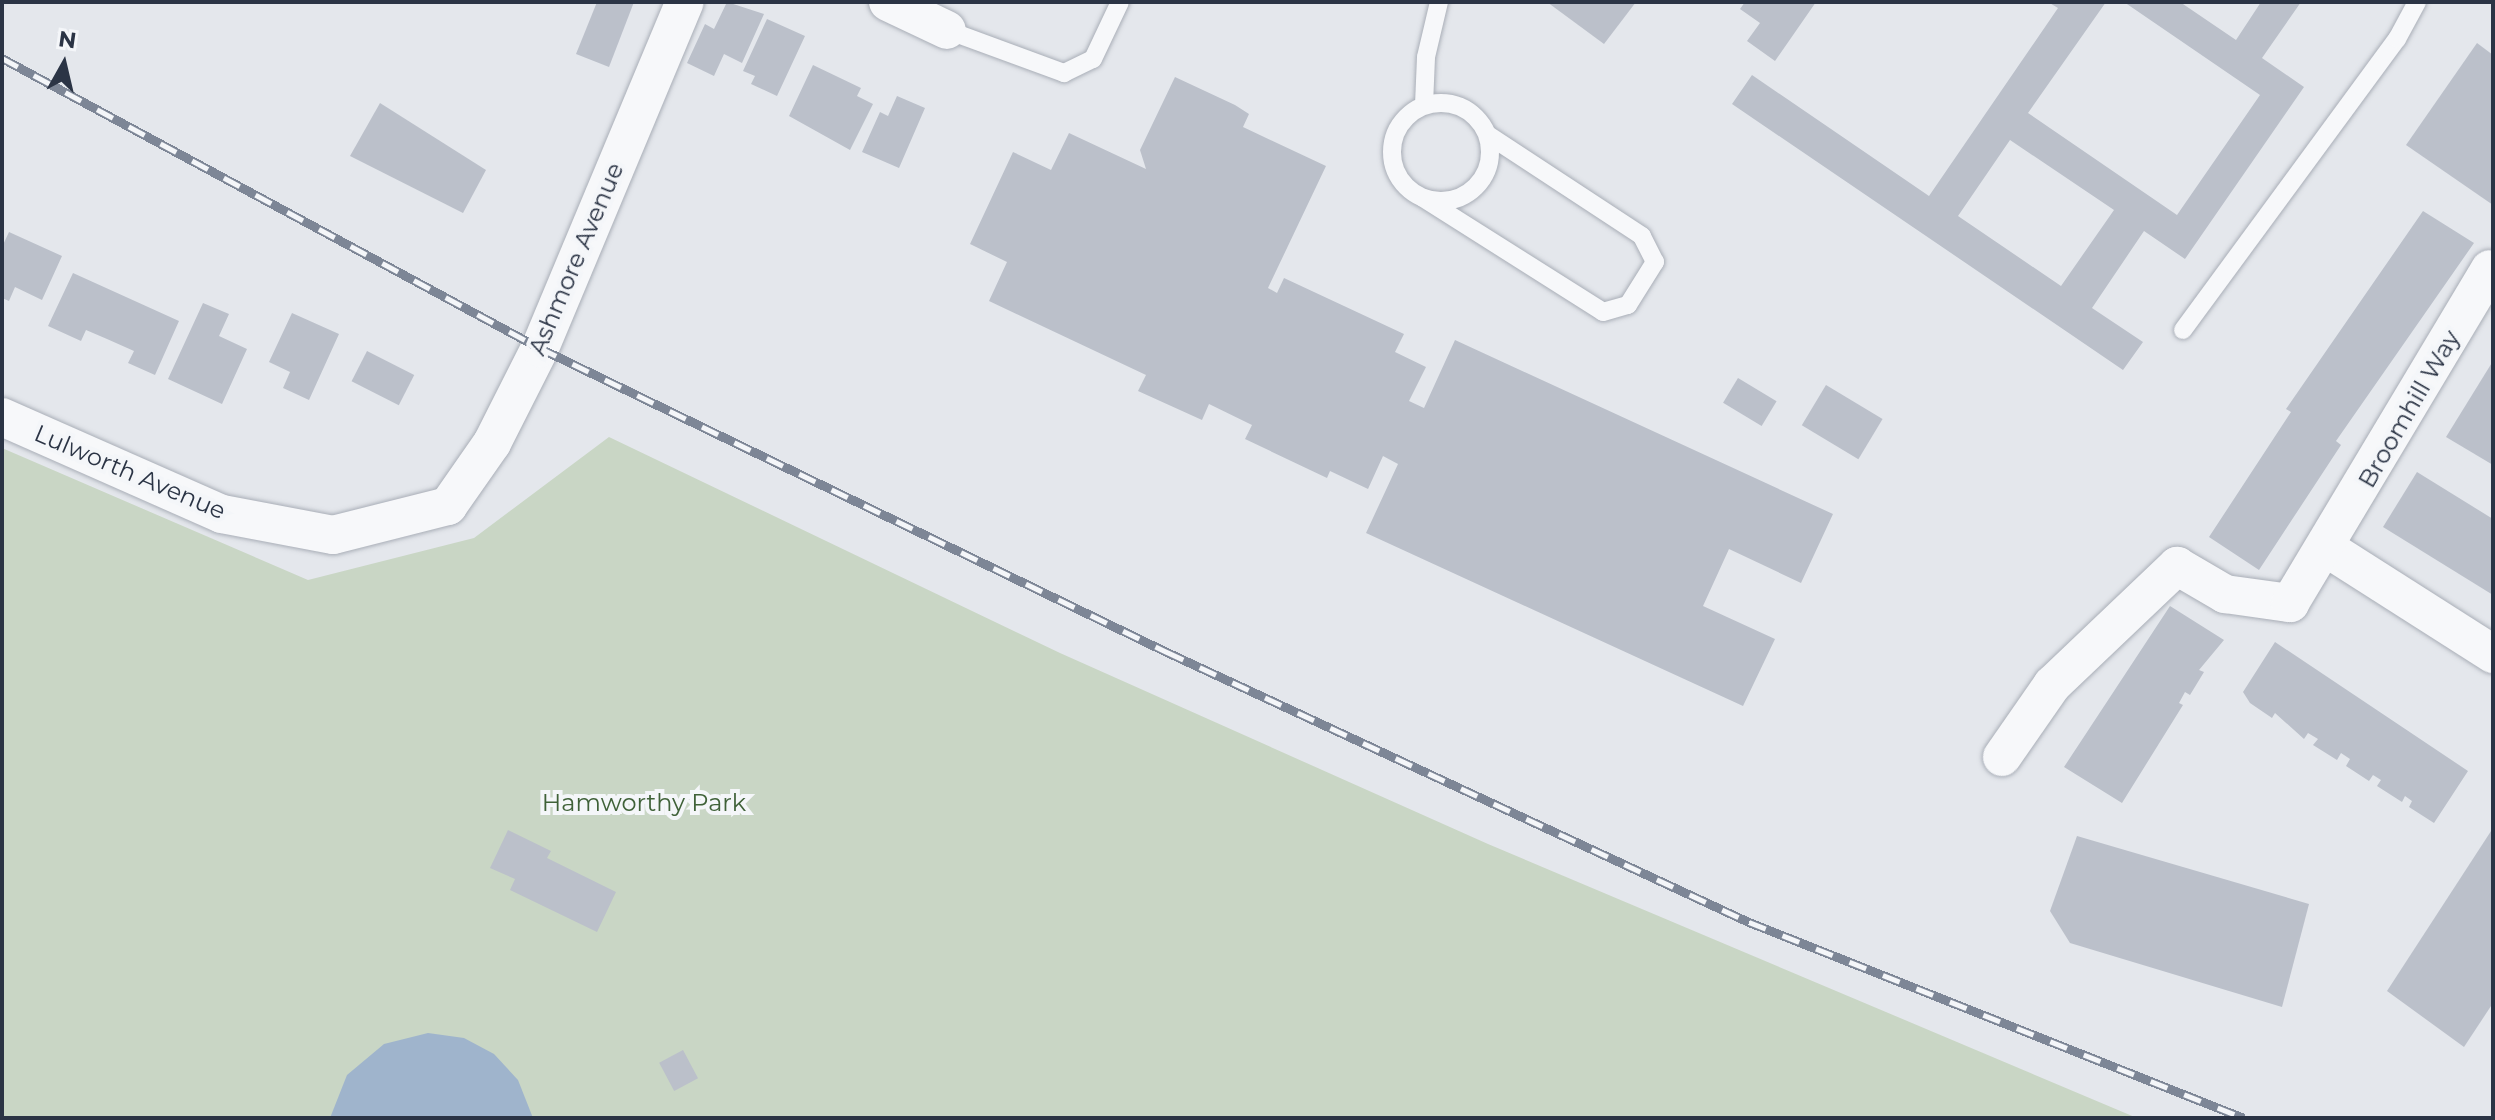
<!DOCTYPE html>
<style>
body{margin:0}
#map{position:relative;width:2495px;height:1120px;overflow:hidden;background:#e4e7ec;font-family:Montserrat,sans-serif}
div>[style]{position:absolute}
[style*='--x']{left:calc(var(--x)*1px);top:calc(var(--y)*1px);width:calc(var(--w)*1px);rotate:calc(var(--a)*1deg)}
.green>*{inset:0;background:#c9d6c5}
.water>*{inset:0;background:#9fb4cc}
.building>*{inset:0;background:#bbc0ca;transform-origin:0 0}
.roads{filter:drop-shadow(0 0 2px #a9aeb7) drop-shadow(0 0 2px #a9aeb7)}
.service>*{height:18px;margin:-9px;padding:0 9px;transform-origin:9px;border-radius:9px;background:#f7f8fa}
.service>.ring{margin:-9px;padding:0;box-sizing:content-box;background:none;border:18px solid #f7f8fa;border-radius:50%}
.minor>*{height:38px;margin:-19px;padding:0 19px;transform-origin:19px;border-radius:19px;background:#f7f8fa}
.rail>*{height:9px;margin-top:-4.5px;transform-origin:0;background:repeating-linear-gradient(90deg,#f4f6f9 0 18px,#7d8696 0 36px);box-sizing:border-box;border-block:2px solid #7d8696}
span{translate:-50% -50%;white-space:nowrap;text-align:center;line-height:1.15;-webkit-text-stroke:8px #f4f6f9;paint-order:stroke}
.street-label{font-size:24px;color:#2b3445}
.park-label{font-size:24px;color:#3f6138}
.frame{position:absolute;inset:0;border:4px solid #2b3445;pointer-events:none}
.north{position:absolute;left:24px;top:24px;width:80px;height:80px;-webkit-text-stroke:6px #f4f6f9;paint-order:stroke;rotate:8deg;font-size:22px;font-weight:700;line-height:32px;text-align:center;color:#2b3445}
.north::after{content:'';display:block;margin:auto;width:28px;height:36px;background:#2b3445;clip-path:polygon(50% 0,100% 100%,50% 72%,0 100%)}
</style>
<div id="map">
<div class="green">
<i style="clip-path:polygon(609px 437px,1060px 653px,1488px 844px,2137px 1118px,2px 1118px,2px 448px,308px 580px,474px 538px)"></i>
</div>
<div class="water">
<i style="clip-path:polygon(428px 1033px,464px 1038px,494px 1054px,518px 1080px,533px 1118px,330px 1118px,347px 1075px,384px 1044px)"></i>
</div>
<div class="building">
<i style="clip-path:polygon(597px 2px,634px 2px,609px 67px,576px 54px)"></i>
<i style="clip-path:polygon(727px 2px,764px 14px,742px 63px,724px 54px,714px 76px,687px 63px,705px 24px,714px 29px)"></i>
<i style="clip-path:polygon(1547px 2px,1636px 2px,1604px 44px)"></i>
<i style="clip-path:polygon(1745px 2px,1816px 2px,1775px 61px,1747px 41px,1760px 23px,1740px 9px)"></i>
<i style="clip-path:polygon(evenodd,2048px 2px,2106px 2px,2028px 113px,2177px 215px,2260px 95px,2124px 2px,2180px 2px,2236px 40px,2261px 2px,2301px 2px,2262px 58px,2304px 87px,2286px 113px,2185px 259px,2144px 231px,2092px 308px,2143px 342px,2123px 370px,1732px 104px,1752px 75px,1929px 196px,2058px 8px,2048px 2px,2010px 140px,2114px 210px,2061px 286px,1958px 216px,2010px 140px)"></i>
<i style="clip-path:polygon(767px 19px,805px 36px,777px 96px,751px 84px,755px 76px,743px 71px)"></i>
<i style="clip-path:polygon(2477px 43px,2493px 55px,2493px 205px,2406px 145px)"></i>
<i style="clip-path:polygon(813px 65px,861px 88px,857px 96px,873px 104px,850px 150px,789px 116px)"></i>
<i style="clip-path:polygon(1175px 77px,1235px 105px,1249px 114px,1243px 127px,1326px 166px,1268px 288px,1277px 293px,1284px 278px,1404px 334px,1395px 352px,1426px 367px,1409px 401px,1424px 408px,1455px 340px,1833px 514px,1801px 583px,1729px 549px,1703px 606px,1775px 639px,1743px 706px,1366px 533px,1398px 464px,1383px 456px,1368px 489px,1330px 471px,1327px 478px,1245px 439px,1252px 425px,1209px 404px,1202px 420px,1138px 391px,1146px 375px,989px 301px,1007px 262px,970px 244px,1013px 152px,1051px 170px,1069px 133px,1146px 169px,1140px 150px)"></i>
<i style="clip-path:polygon(897px 96px,925px 108px,899px 168px,862px 152px,880px 112px,888px 116px)"></i>
<i style="clip-path:polygon(380px 103px,486px 170px,463px 213px,350px 156px)"></i>
<i style="clip-path:polygon(2423px 211px,2474px 243px,2336px 441px,2341px 445px,2259px 570px,2209px 537px,2291px 412px,2286px 409px)"></i>
<i style="clip-path:polygon(9px 232px,62px 256px,42px 300px,15px 287px,9px 301px,2px 298px,2px 247px)"></i>
<i style="clip-path:polygon(73px 273px,179px 321px,155px 375px,128px 363px,134px 351px,107px 339px,86px 330px,81px 341px,48px 326px)"></i>
<i style="clip-path:polygon(203px 303px,229px 314px,219px 336px,247px 349px,222px 404px,168px 379px)"></i>
<i style="clip-path:polygon(292px 313px,339px 334px,309px 400px,283px 388px,290px 372px,269px 362px)"></i>
<i style="left:367px;top:351px;width:53px;height:34px;rotate:27deg"></i>
<i style="clip-path:polygon(2493px 361px,2493px 465px,2446px 437px)"></i>
<i style="left:1738px;top:378px;width:45px;height:29px;rotate:31deg"></i>
<i style="left:1826px;top:385px;width:66px;height:47px;rotate:31deg"></i>
<i style="clip-path:polygon(2417px 472px,2493px 519px,2493px 595px,2383px 527px)"></i>
<i style="clip-path:polygon(2170px 606px,2224px 640px,2199px 670px,2204px 672px,2190px 695px,2185px 692px,2179px 703px,2183px 705px,2122px 803px,2064px 767px)"></i>
<i style="clip-path:polygon(2275px 642px,2468px 771px,2434px 823px,2409px 807px,2412px 801px,2405px 796px,2402px 802px,2377px 786px,2381px 780px,2373px 775px,2369px 781px,2346px 766px,2350px 759px,2341px 753px,2337px 760px,2313px 745px,2318px 739px,2308px 733px,2304px 739px,2275px 713px,2272px 718px,2250px 703px,2243px 692px)"></i>
<i style="clip-path:polygon(2493px 828px,2493px 1003px,2464px 1047px,2387px 991px)"></i>
<i style="clip-path:polygon(508px 830px,551px 851px,547px 858px,616px 892px,597px 932px,510px 890px,515px 879px,490px 868px)"></i>
<i style="clip-path:polygon(2077px 836px,2309px 904px,2282px 1007px,2070px 943px,2050px 911px)"></i>
<i style="left:683px;top:1050px;width:32px;height:27px;rotate:62deg"></i>
</div>
<div class="roads">
<div class="service">
<i style="--x:947;--y:30;--w:125;--a:20.2"></i>
<i style="--x:1064;--y:73;--w:32;--a:-26"></i>
<i style="--x:1093;--y:59;--w:63;--a:-64.7"></i>
<i class="ring" style="left:1392px;top:103px;width:80px;height:80px"></i>
<i style="--x:1424;--y:105;--w:48;--a:-87.6"></i>
<i style="--x:1426;--y:57;--w:57;--a:-76.7"></i>
<i style="--x:1423;--y:198;--w:213;--a:32.3"></i>
<i style="--x:1603;--y:312;--w:26;--a:-16"></i>
<i style="--x:1628;--y:305;--w:51;--a:-57.9"></i>
<i style="--x:1655;--y:262;--w:29;--a:-117"></i>
<i style="--x:1642;--y:236;--w:184;--a:-146.7"></i>
<i style="--x:2183;--y:330;--w:361;--a:-53.7"></i>
<i style="--x:2397;--y:39;--w:42;--a:-61.6"></i>
</div>
<div class="minor">
<i style="--x:888;--y:2;--w:65;--a:25.4"></i>
<i style="--x:2;--y:417;--w:240;--a:23.8"></i>
<i style="--x:222;--y:514;--w:113;--a:10.7"></i>
<i style="--x:333;--y:535;--w:119;--a:-14.2"></i>
<i style="--x:448;--y:506;--w:77;--a:-55.1"></i>
<i style="--x:492;--y:443;--w:106;--a:-63.2"></i>
<i style="--x:540;--y:348;--w:375;--a:-67.3"></i>
<i style="--x:2328;--y:549;--w:196;--a:32.5"></i>
<i style="--x:2002;--y:757;--w:88;--a:-55.2"></i>
<i style="--x:2052;--y:685;--w:173;--a:-43.6"></i>
<i style="--x:2177;--y:566;--w:56;--a:30.3"></i>
<i style="--x:2225;--y:594;--w:66;--a:7.9"></i>
<i style="--x:2290;--y:603;--w:389;--a:-59.1"></i>
</div>
</div>
<div class="rail">
<i style="--x:2;--y:58;--w:611;--a:28.33"></i>
<i style="--x:540;--y:348;--w:697;--a:25.87"></i>
<i style="--x:1167;--y:652;--w:642;--a:24.89"></i>
<i style="--x:1749;--y:922;--w:532;--a:21.6"></i>
</div>
<div class="street-label">
<span style="left:576px;top:259px;rotate:-67deg">Ashmore Avenue</span>
<span style="left:2409px;top:409px;rotate:-60deg">Broomhill Way</span>
<span style="left:130px;top:472px;rotate:23deg">Lulworth Avenue</span>
</div>
<div class="park-label">
<span style="left:644px;top:803px">Hamworthy Park</span>
</div>
<div class="frame"></div>
<div class="north">N</div>
</div>
